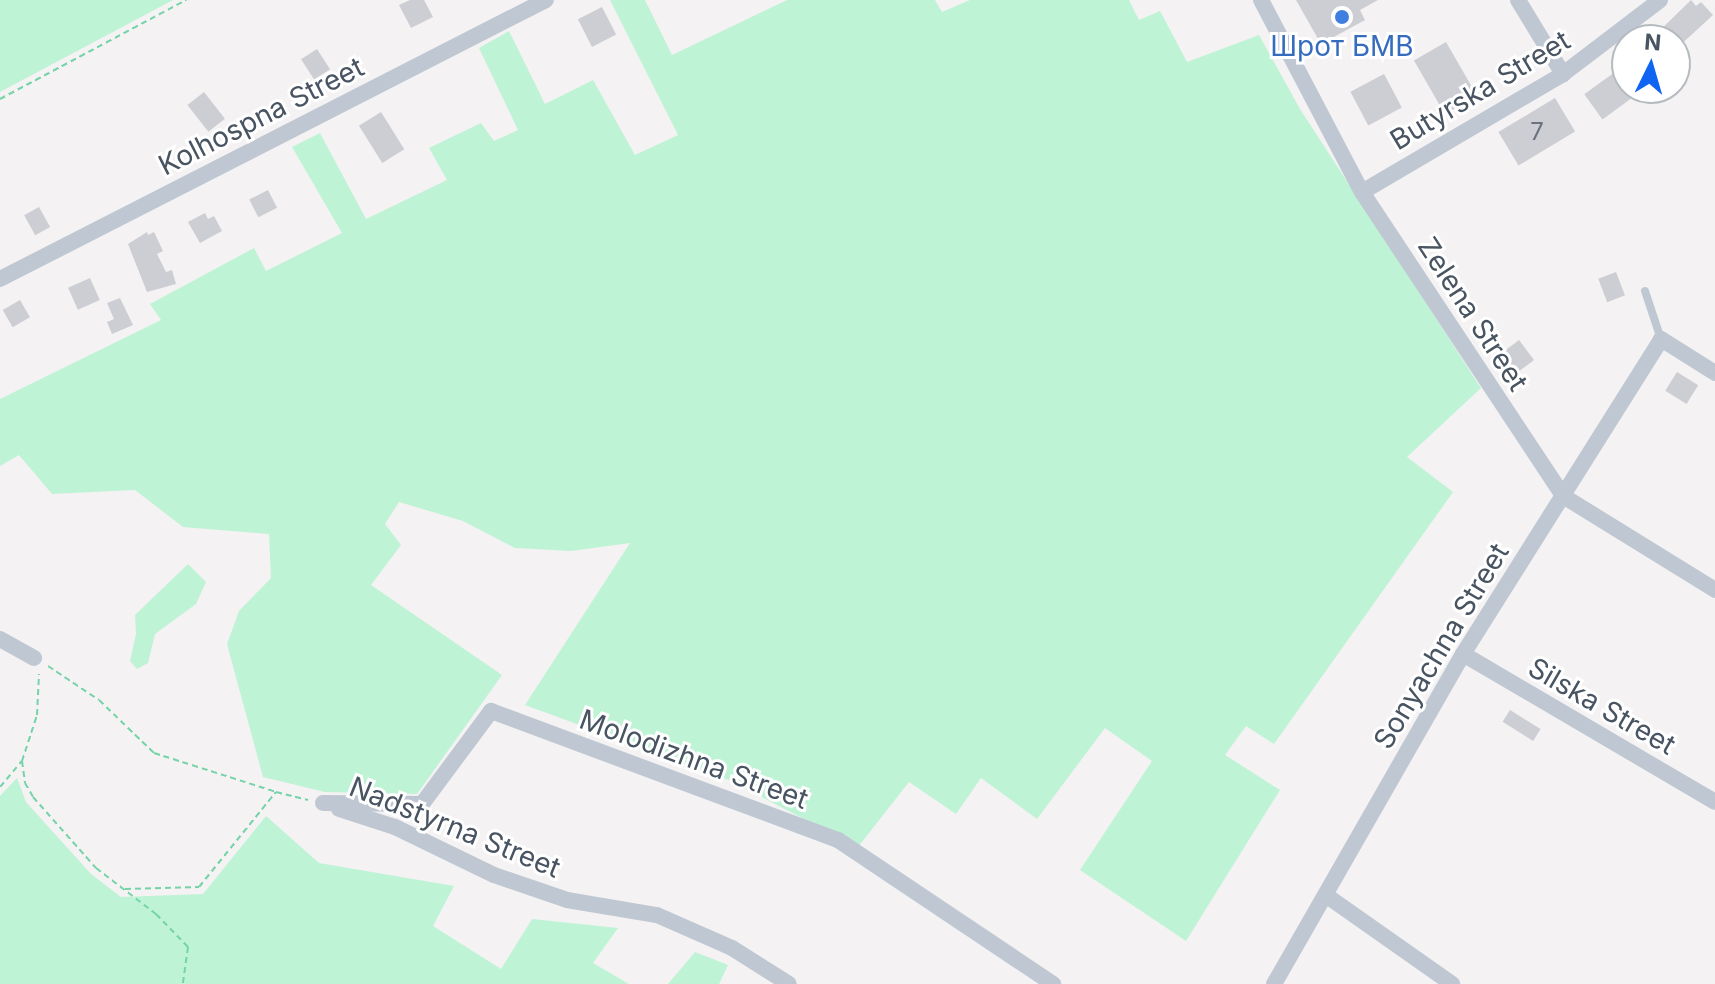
<!DOCTYPE html>
<meta charset="utf-8">
<style>
body{margin:0}
#map{position:relative;width:1715px;height:984px;overflow:hidden;background:#f4f2f2;font-family:Inter,sans-serif}
div>[style]{position:absolute}
[style*='--x']{left:calc(var(--x)*1px);top:calc(var(--y)*1px);width:calc(var(--w)*1px);rotate:calc(var(--a)*1deg)}
.green>*{inset:0;background:#bff3d6}
.building>*{inset:0;background:#ccced4;transform-origin:0 0}
.path>*{height:2px;margin-top:-1px;transform-origin:0;background:repeating-linear-gradient(90deg,#75d3aa 0 6px,transparent 0 10px)}
.lane>*{height:8px;margin:-4px;padding:0 4px;transform-origin:4px;border-radius:4px;background:#bfc8d2}
.street>*{height:16px;margin:-8px;padding:0 8px;transform-origin:8px;border-radius:8px;background:#bfc8d2}
.dots>*{width:22px;height:22px;translate:-50% -50%;box-sizing:border-box;border:4px solid #fff;border-radius:50%}
span{translate:-50% -50%;white-space:nowrap;text-align:center;line-height:1.15;-webkit-text-stroke:6px #fff;paint-order:stroke}
.number-label{font-size:24px;color:#69727e}
.number-label span{-webkit-text-stroke-width:0}
.shop-label{font-size:28px;color:#366cbe}
.street-label{font-size:28px;color:#485461}
.north{position:absolute;left:1611px;top:24px;width:80px;height:80px;box-sizing:border-box;background:#fff;border:2px solid #b6bbc0;border-radius:50%;rotate:5deg;font-size:22px;font-weight:700;line-height:32px;text-align:center;color:#485461}
.north::after{content:'';display:block;margin:auto;width:28px;height:36px;background:#0f64f1;clip-path:polygon(50% 0,100% 100%,50% 72%,0 100%)}
</style>
<div id="map">
<div class="green">
<i style="clip-path:polygon(0 0,173px 0,0 92px)"></i>
<i style="clip-path:polygon(610px 0,645px 0,672px 55px,787px 0,935px 0,942px 12px,970px 0,1129px 0,1139px 20px,1160px 11px,1187px 62px,1259px 35px,1300px 109px,1481px 388px,1407px 457px,1453px 492px,1274px 744px,1246px 726px,1225px 755px,1280px 790px,1186px 941px,1080px 870px,1152px 761px,1105px 728px,1037px 819px,981px 778px,956px 814px,909px 782px,858px 847px,729px 780px,525px 705px,630px 543px,571px 551px,515px 548px,463px 521px,399px 502px,385px 524px,401px 545px,371px 585px,502px 675px,417px 794px,325px 792px,263px 777px,227px 644px,239px 611px,271px 578px,269px 534px,183px 527px,135px 490px,52px 494px,19px 455px,0 466px,0 399px,161px 320px,150px 304px,254px 248px,266px 271px,342px 233px,292px 147px,320px 133px,366px 219px,447px 180px,429px 148px,481px 123px,494px 141px,518px 130px,479px 48px,509px 31px,545px 104px,593px 80px,635px 155px,678px 135px)"></i>
<i style="clip-path:polygon(188px 564px,206px 582px,196px 604px,155px 634px,148px 663px,137px 669px,130px 661px,136px 634px,135px 615px)"></i>
<i style="clip-path:polygon(17px 778px,26px 802px,91px 874px,121px 897px,203px 894px,266px 816px,319px 863px,454px 886px,433px 926px,501px 969px,532px 919px,618px 928px,593px 963px,629px 984px,0 984px,0 796px)"></i>
<i style="clip-path:polygon(695px 952px,728px 965px,719px 984px,668px 984px)"></i>
</div>
<div class="building">
<i style="clip-path:polygon(410px 0,424px 0,433px 17px,411px 28px,399px 5px)"></i>
<i style="clip-path:polygon(1296px 0,1378px 0,1360px 10px,1365px 20px,1321px 44px)"></i>
<i style="clip-path:polygon(1691px 0,1696px 6px,1701px 2px,1713px 15px,1675px 50px,1675px 40px,1650px 40px)"></i>
<i style="left:602px;top:7px;width:31px;height:27px;rotate:63deg"></i>
<i style="left:1446px;top:42px;width:62px;height:37px;rotate:60deg"></i>
<i style="left:317px;top:49px;width:24px;height:19px;rotate:57deg"></i>
<i style="left:1615px;top:72px;width:31px;height:38px;rotate:54deg"></i>
<i style="left:1384px;top:74px;width:38px;height:38px;rotate:62deg"></i>
<i style="left:204px;top:92px;width:34px;height:21px;rotate:52deg"></i>
<i style="left:1555px;top:98px;width:39px;height:66px;rotate:59deg"></i>
<i style="left:381px;top:112px;width:44px;height:26px;rotate:58deg"></i>
<i style="left:268px;top:190px;width:20px;height:21px;rotate:63deg"></i>
<i style="left:39px;top:207px;width:23px;height:17px;rotate:61deg"></i>
<i style="clip-path:polygon(205px 213px,208px 219px,214px 216px,222px 231px,200px 243px,188px 222px)"></i>
<i style="clip-path:polygon(147px 232px,148px 235px,154px 232px,163px 251px,157px 254px,166px 272px,172px 270px,176px 284px,147px 292px,128px 244px)"></i>
<i style="left:1616px;top:272px;width:25px;height:19px;rotate:69deg"></i>
<i style="left:90px;top:278px;width:24px;height:24px;rotate:66deg"></i>
<i style="clip-path:polygon(120px 298px,133px 325px,112px 334px,107px 322px,114px 319px,107px 303px)"></i>
<i style="left:20px;top:300px;width:20px;height:20px;rotate:60deg"></i>
<i style="left:1519px;top:340px;width:25px;height:26px;rotate:53deg"></i>
<i style="left:1677px;top:372px;width:25px;height:22px;rotate:32deg"></i>
<i style="left:1510px;top:710px;width:36px;height:14px;rotate:32deg"></i>
</div>
<div class="path">
<i style="--x:0;--y:99;--w:211;--a:-28"></i>
<i style="--x:48;--y:666;--w:61;--a:33.7"></i>
<i style="--x:99;--y:700;--w:76;--a:43.9"></i>
<i style="--x:154;--y:753;--w:128;--a:17.7"></i>
<i style="--x:22;--y:761;--w:22;--a:82"></i>
<i style="--x:25;--y:783;--w:16;--a:60"></i>
<i style="--x:33;--y:797;--w:95;--a:48.4"></i>
<i style="--x:96;--y:868;--w:76;--a:37.5"></i>
<i style="--x:156;--y:914;--w:46;--a:45.9"></i>
<i style="--x:188;--y:947;--w:37;--a:98"></i>
<i style="--x:0;--y:787;--w:34;--a:-50"></i>
<i style="--x:22;--y:761;--w:48;--a:-71.9"></i>
<i style="--x:37;--y:715;--w:41;--a:-87.2"></i>
<i style="--x:125;--y:889;--w:74;--a:-1.5"></i>
<i style="--x:199;--y:887;--w:122;--a:-51"></i>
<i style="--x:276;--y:792;--w:33;--a:14"></i>
</div>
<div class="lane">
<i style="--x:1645;--y:291;--w:51;--a:71.6"></i>
</div>
<div class="street">
<i style="--x:1261;--y:0;--w:217;--a:62.3"></i>
<i style="--x:1362;--y:192;--w:364;--a:56.5"></i>
<i style="--x:1563;--y:496;--w:179;--a:31.7"></i>
<i style="--x:1518;--y:0;--w:87;--a:58.7"></i>
<i style="--x:1362;--y:192;--w:233;--a:-30.4"></i>
<i style="--x:1563;--y:74;--w:122;--a:-37.3"></i>
<i style="--x:0;--y:279;--w:613;--a:-27.07"></i>
<i style="--x:0;--y:639;--w:39;--a:29"></i>
<i style="--x:1463;--y:654;--w:292;--a:30.4"></i>
<i style="--x:323;--y:803;--w:99;--a:0.6"></i>
<i style="--x:422;--y:804;--w:116;--a:-53.4"></i>
<i style="--x:491;--y:711;--w:370;--a:20.4"></i>
<i style="--x:838;--y:840;--w:259;--a:33.8"></i>
<i style="--x:339;--y:809;--w:59;--a:17.8"></i>
<i style="--x:395;--y:827;--w:110;--a:25.9"></i>
<i style="--x:494;--y:875;--w:77;--a:18.9"></i>
<i style="--x:567;--y:900;--w:91;--a:9.5"></i>
<i style="--x:657;--y:915;--w:82;--a:23.7"></i>
<i style="--x:732;--y:948;--w:67;--a:32.3"></i>
<i style="--x:1327;--y:896;--w:153;--a:35.1"></i>
<i style="--x:1274;--y:984;--w:380;--a:-60.2"></i>
<i style="--x:1463;--y:654;--w:372;--a:-57.8"></i>
<i style="--x:1661;--y:339;--w:64;--a:32.2"></i>
</div>
<div class="dots">
<i style="left:1342px;top:17px;background:#3f7fe0"></i>
</div>
<div class="number-label">
<span style="left:1537px;top:132px">7</span>
</div>
<div class="shop-label">
<span style="left:1342px;top:46px">Шрот БМВ</span>
</div>
<div class="street-label">
<span style="left:1480px;top:90px;rotate:-31deg">Butyrska Street</span>
<span style="left:261px;top:116px;rotate:-27deg">Kolhospna Street</span>
<span style="left:1473px;top:314px;rotate:57deg">Zelena Street</span>
<span style="left:1441px;top:646px;rotate:-59deg">Sonyachna Street</span>
<span style="left:1602px;top:706px;rotate:30deg">Silska Street</span>
<span style="left:694px;top:759px;rotate:20deg">Molodizhna Street</span>
<span style="left:455px;top:827px;rotate:22deg">Nadstyrna Street</span>
</div>
<div class="north">N</div>
</div>
